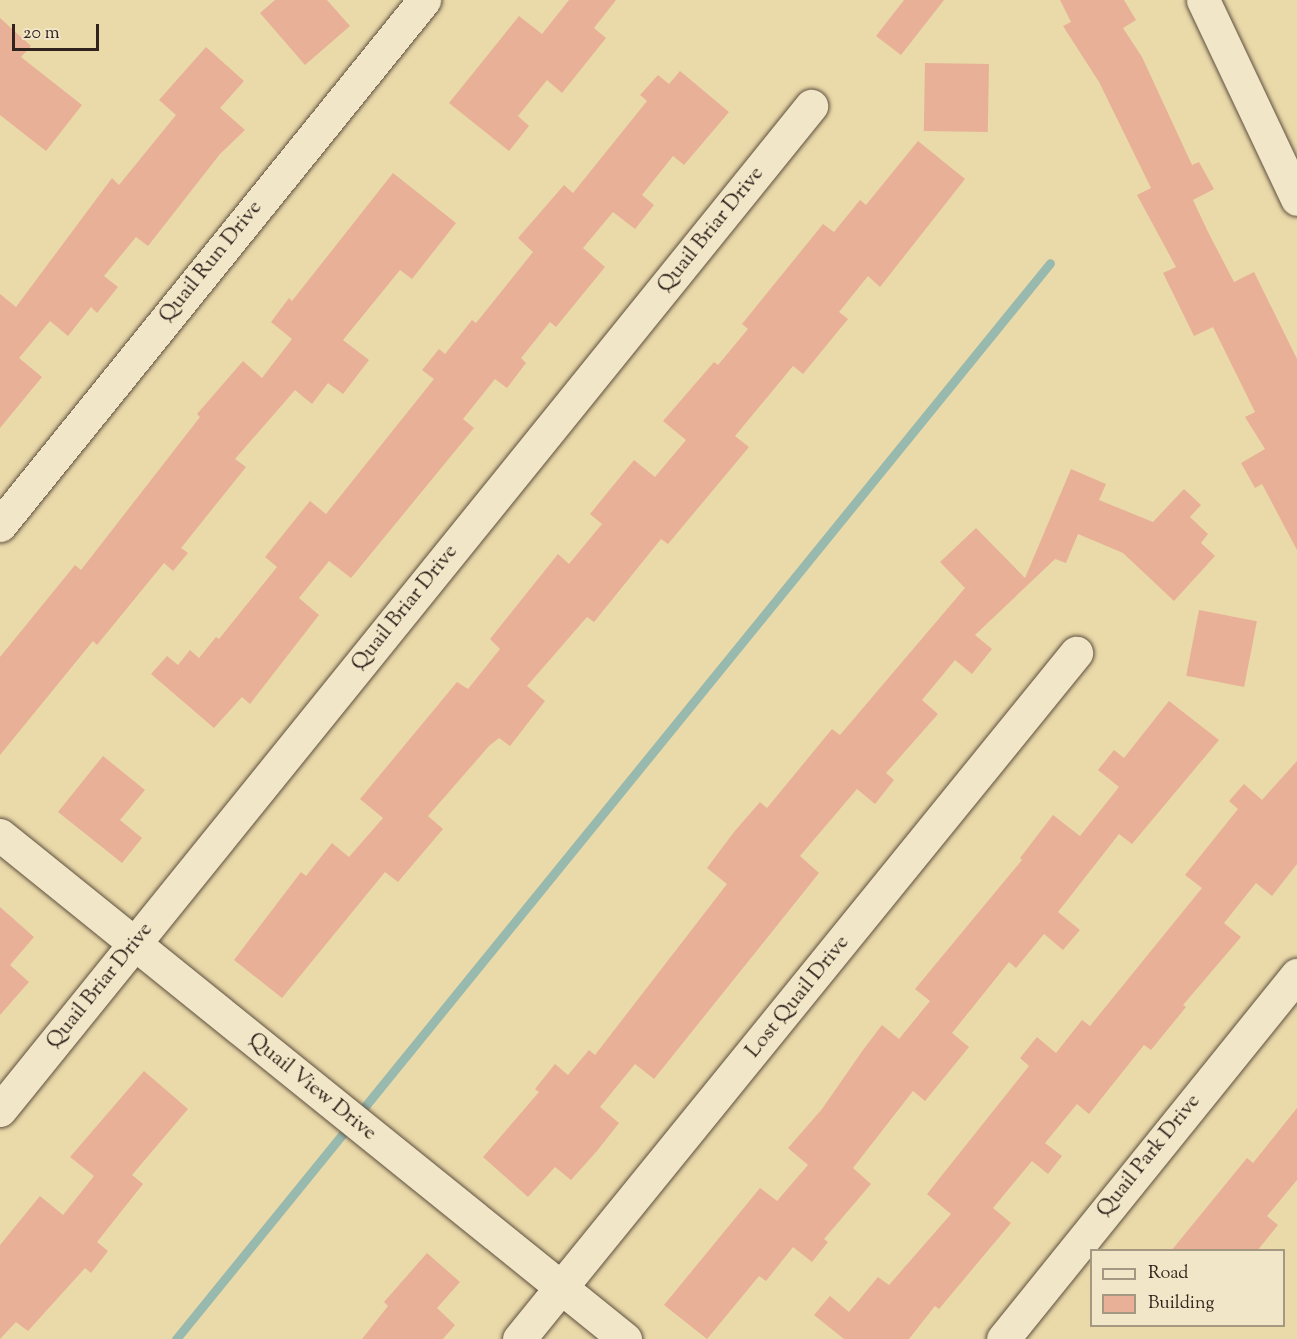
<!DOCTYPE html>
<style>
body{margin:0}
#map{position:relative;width:1297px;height:1339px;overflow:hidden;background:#ead9a9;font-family:"Sorts Mill Goudy",serif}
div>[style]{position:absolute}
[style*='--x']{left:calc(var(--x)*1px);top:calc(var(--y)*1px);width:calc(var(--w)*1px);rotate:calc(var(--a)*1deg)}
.stream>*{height:9px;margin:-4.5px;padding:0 4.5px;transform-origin:4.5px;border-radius:4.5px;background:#98b9ae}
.building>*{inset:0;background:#e8b197;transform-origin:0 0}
.roads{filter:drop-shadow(0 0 2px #5e503f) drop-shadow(0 0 2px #5e503f)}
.minor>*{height:33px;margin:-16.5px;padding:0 16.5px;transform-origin:16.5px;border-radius:16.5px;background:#f1e6c7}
span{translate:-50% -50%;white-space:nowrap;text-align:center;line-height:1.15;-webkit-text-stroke:4.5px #f1e6c7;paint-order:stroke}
.street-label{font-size:21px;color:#30221c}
.legend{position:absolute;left:1090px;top:1249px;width:195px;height:78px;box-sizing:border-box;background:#f1e6c7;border:2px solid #a49883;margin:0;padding:8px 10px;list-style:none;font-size:18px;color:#30221c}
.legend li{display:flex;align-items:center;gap:12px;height:30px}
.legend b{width:30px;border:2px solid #a49883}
.scale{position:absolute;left:12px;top:24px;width:87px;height:27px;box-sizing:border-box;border:3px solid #30221c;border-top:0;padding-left:8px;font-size:18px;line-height:21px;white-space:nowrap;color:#30221c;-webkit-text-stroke:4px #f1e6c7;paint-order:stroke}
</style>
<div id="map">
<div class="stream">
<i style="--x:176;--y:1339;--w:1386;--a:-50.91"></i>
</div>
<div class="building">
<i style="clip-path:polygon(275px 0,327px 0,350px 26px,305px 65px,260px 13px)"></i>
<i style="clip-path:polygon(569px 0,616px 0,594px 28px,606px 38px,562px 93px,547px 80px,518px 116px,529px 126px,509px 151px,449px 103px,519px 16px,542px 34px)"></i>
<i style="clip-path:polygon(904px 0,944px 0,901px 55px,876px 36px)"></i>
<i style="clip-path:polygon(1060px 0,1124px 0,1136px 20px,1123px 28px,1142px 57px,1192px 165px,1199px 162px,1214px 189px,1193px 200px,1208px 232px,1234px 282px,1254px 272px,1297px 359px,1297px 550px,1262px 484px,1255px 488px,1241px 463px,1265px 449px,1245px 417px,1255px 412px,1213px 327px,1194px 336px,1163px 273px,1176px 267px,1137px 195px,1151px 188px,1099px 82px,1063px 26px,1071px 22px)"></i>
<i style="clip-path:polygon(0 18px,31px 46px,21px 57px,82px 105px,46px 151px,0 115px)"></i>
<i style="clip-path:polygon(206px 47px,244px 81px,220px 108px,245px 130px,220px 154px,148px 246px,136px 237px,104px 276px,118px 287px,97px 313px,91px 307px,68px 336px,50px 321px,19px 358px,42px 377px,0 428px,0 294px,16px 307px,112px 178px,119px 185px,176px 115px,159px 100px)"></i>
<i style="left:925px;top:63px;width:64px;height:68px;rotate:1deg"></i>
<i style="clip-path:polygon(680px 71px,729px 112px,684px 165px,673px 156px,642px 195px,654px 205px,635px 229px,613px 212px,583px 248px,605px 267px,556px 327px,550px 322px,521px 358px,526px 363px,507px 388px,495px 379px,463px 419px,474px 428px,351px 578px,329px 561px,299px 598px,319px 615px,250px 704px,242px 697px,214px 728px,151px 674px,167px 656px,178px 665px,190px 650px,199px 658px,216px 637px,219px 639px,277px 567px,265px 557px,310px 501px,326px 514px,434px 379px,422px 370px,439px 349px,445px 354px,472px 320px,476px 323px,533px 252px,518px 238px,564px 185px,573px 193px,647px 101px,640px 95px,658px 75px,669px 84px)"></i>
<i style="clip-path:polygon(918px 141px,965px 179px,880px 287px,868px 276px,839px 312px,848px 319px,803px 374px,793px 366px,735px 436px,749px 447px,668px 544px,661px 539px,594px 622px,587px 617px,527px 686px,545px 701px,510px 746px,499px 738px,489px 746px,428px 816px,443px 829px,398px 882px,385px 872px,282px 998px,234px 960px,301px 872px,306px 876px,332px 843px,349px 857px,383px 818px,360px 799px,457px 682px,468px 689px,500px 649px,490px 639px,558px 554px,569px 564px,602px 524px,590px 514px,634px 460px,655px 477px,686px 440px,663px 421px,714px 362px,718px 365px,748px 329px,742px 324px,823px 224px,834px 232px,860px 200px,866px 205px)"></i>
<i style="clip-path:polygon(393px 173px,456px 223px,412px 279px,400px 270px,343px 340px,369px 360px,343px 394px,328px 383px,312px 404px,295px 390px,235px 459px,246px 467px,181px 548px,188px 553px,173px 571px,164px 563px,97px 645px,93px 641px,0 755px,0 657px,75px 565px,81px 570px,200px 417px,197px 414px,243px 361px,262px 378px,292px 339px,271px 322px,289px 298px,292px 301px)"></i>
<i style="clip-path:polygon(1071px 469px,1106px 484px,1099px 500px,1153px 522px,1184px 489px,1201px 505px,1190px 517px,1208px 534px,1201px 543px,1215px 556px,1174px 601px,1123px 553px,1078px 534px,1066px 563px,1055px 559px,975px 635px,992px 649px,972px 674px,955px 660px,922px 700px,938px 714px,886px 773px,894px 780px,875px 804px,857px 789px,800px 856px,819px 873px,654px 1079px,635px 1064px,600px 1107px,619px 1123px,597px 1151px,571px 1180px,555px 1167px,528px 1197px,483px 1157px,539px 1092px,535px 1089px,555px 1064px,568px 1075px,589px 1050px,595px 1055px,727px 884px,707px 868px,734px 832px,760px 802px,767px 808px,832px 729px,840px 735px,965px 588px,940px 562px,976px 528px,1025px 578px)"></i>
<i style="left:1199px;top:610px;width:59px;height:67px;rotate:11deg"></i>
<i style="clip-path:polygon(1169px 701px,1219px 740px,1132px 844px,1119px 834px,1058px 912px,1080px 930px,1063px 950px,1044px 934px,1016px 968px,1009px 962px,952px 1033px,969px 1047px,925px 1101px,913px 1091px,853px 1168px,871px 1184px,824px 1239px,828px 1242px,812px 1262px,793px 1247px,766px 1281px,759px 1276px,707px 1339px,664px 1305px,760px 1188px,777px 1201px,808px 1165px,788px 1148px,822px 1109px,863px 1050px,882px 1025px,899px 1039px,930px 1001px,915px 989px,1022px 860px,1020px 858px,1053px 815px,1080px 836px,1119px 787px,1098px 770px,1114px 750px,1124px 758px)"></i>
<i style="clip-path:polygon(103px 756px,145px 790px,120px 820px,142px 838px,122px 863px,58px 812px)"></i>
<i style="clip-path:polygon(1297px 761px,1297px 864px,1272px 896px,1256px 883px,1224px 923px,1241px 937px,1183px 1005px,1186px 1007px,1151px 1050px,1144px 1045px,1089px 1114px,1077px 1104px,1045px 1143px,1062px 1156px,1048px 1174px,1032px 1161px,993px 1208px,1011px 1223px,939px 1309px,935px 1306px,909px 1339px,844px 1339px,814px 1315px,830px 1296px,849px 1312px,878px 1277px,889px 1285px,951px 1214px,927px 1194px,1029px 1066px,1020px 1058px,1037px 1037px,1056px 1053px,1082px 1020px,1090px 1026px,1202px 888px,1185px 875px,1238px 809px,1229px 801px,1244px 784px,1262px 800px)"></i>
<i style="clip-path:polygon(0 907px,34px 937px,10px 965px,29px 982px,0 1015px)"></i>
<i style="clip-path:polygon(144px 1071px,188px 1109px,132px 1175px,143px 1184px,97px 1242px,108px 1251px,91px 1273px,85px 1268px,28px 1331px,16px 1322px,0 1339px,0 1245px,40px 1196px,63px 1215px,94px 1176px,70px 1157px)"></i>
<i style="clip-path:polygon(1297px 1108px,1297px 1180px,1267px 1216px,1278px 1225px,1257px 1251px,1171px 1251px,1247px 1158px,1253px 1163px)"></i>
<i style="clip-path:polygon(427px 1253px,460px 1282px,437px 1308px,455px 1325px,443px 1339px,362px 1339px,388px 1306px,384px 1302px)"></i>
</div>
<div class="roads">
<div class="minor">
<i style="--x:1203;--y:0;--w:220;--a:64.7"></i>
<i style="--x:0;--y:525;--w:675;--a:-51.07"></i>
<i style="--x:0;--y:835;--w:803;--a:38.88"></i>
<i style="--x:0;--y:1110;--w:1291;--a:-51.07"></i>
<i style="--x:519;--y:1339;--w:884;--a:-50.93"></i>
<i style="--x:1003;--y:1339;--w:468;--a:-51.1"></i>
</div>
</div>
<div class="street-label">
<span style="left:711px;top:230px;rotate:-51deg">Quail Briar Drive</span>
<span style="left:211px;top:262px;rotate:-51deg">Quail Run Drive</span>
<span style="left:405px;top:608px;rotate:-51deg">Quail Briar Drive</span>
<span style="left:100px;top:986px;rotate:-51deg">Quail Briar Drive</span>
<span style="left:798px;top:997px;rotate:-51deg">Lost Quail Drive</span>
<span style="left:312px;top:1087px;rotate:39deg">Quail View Drive</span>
<span style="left:1149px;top:1156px;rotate:-51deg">Quail Park Drive</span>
</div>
<ul class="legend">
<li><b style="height:8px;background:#f1e6c7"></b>Road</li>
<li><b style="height:16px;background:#e8b197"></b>Building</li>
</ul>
<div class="scale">20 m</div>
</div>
